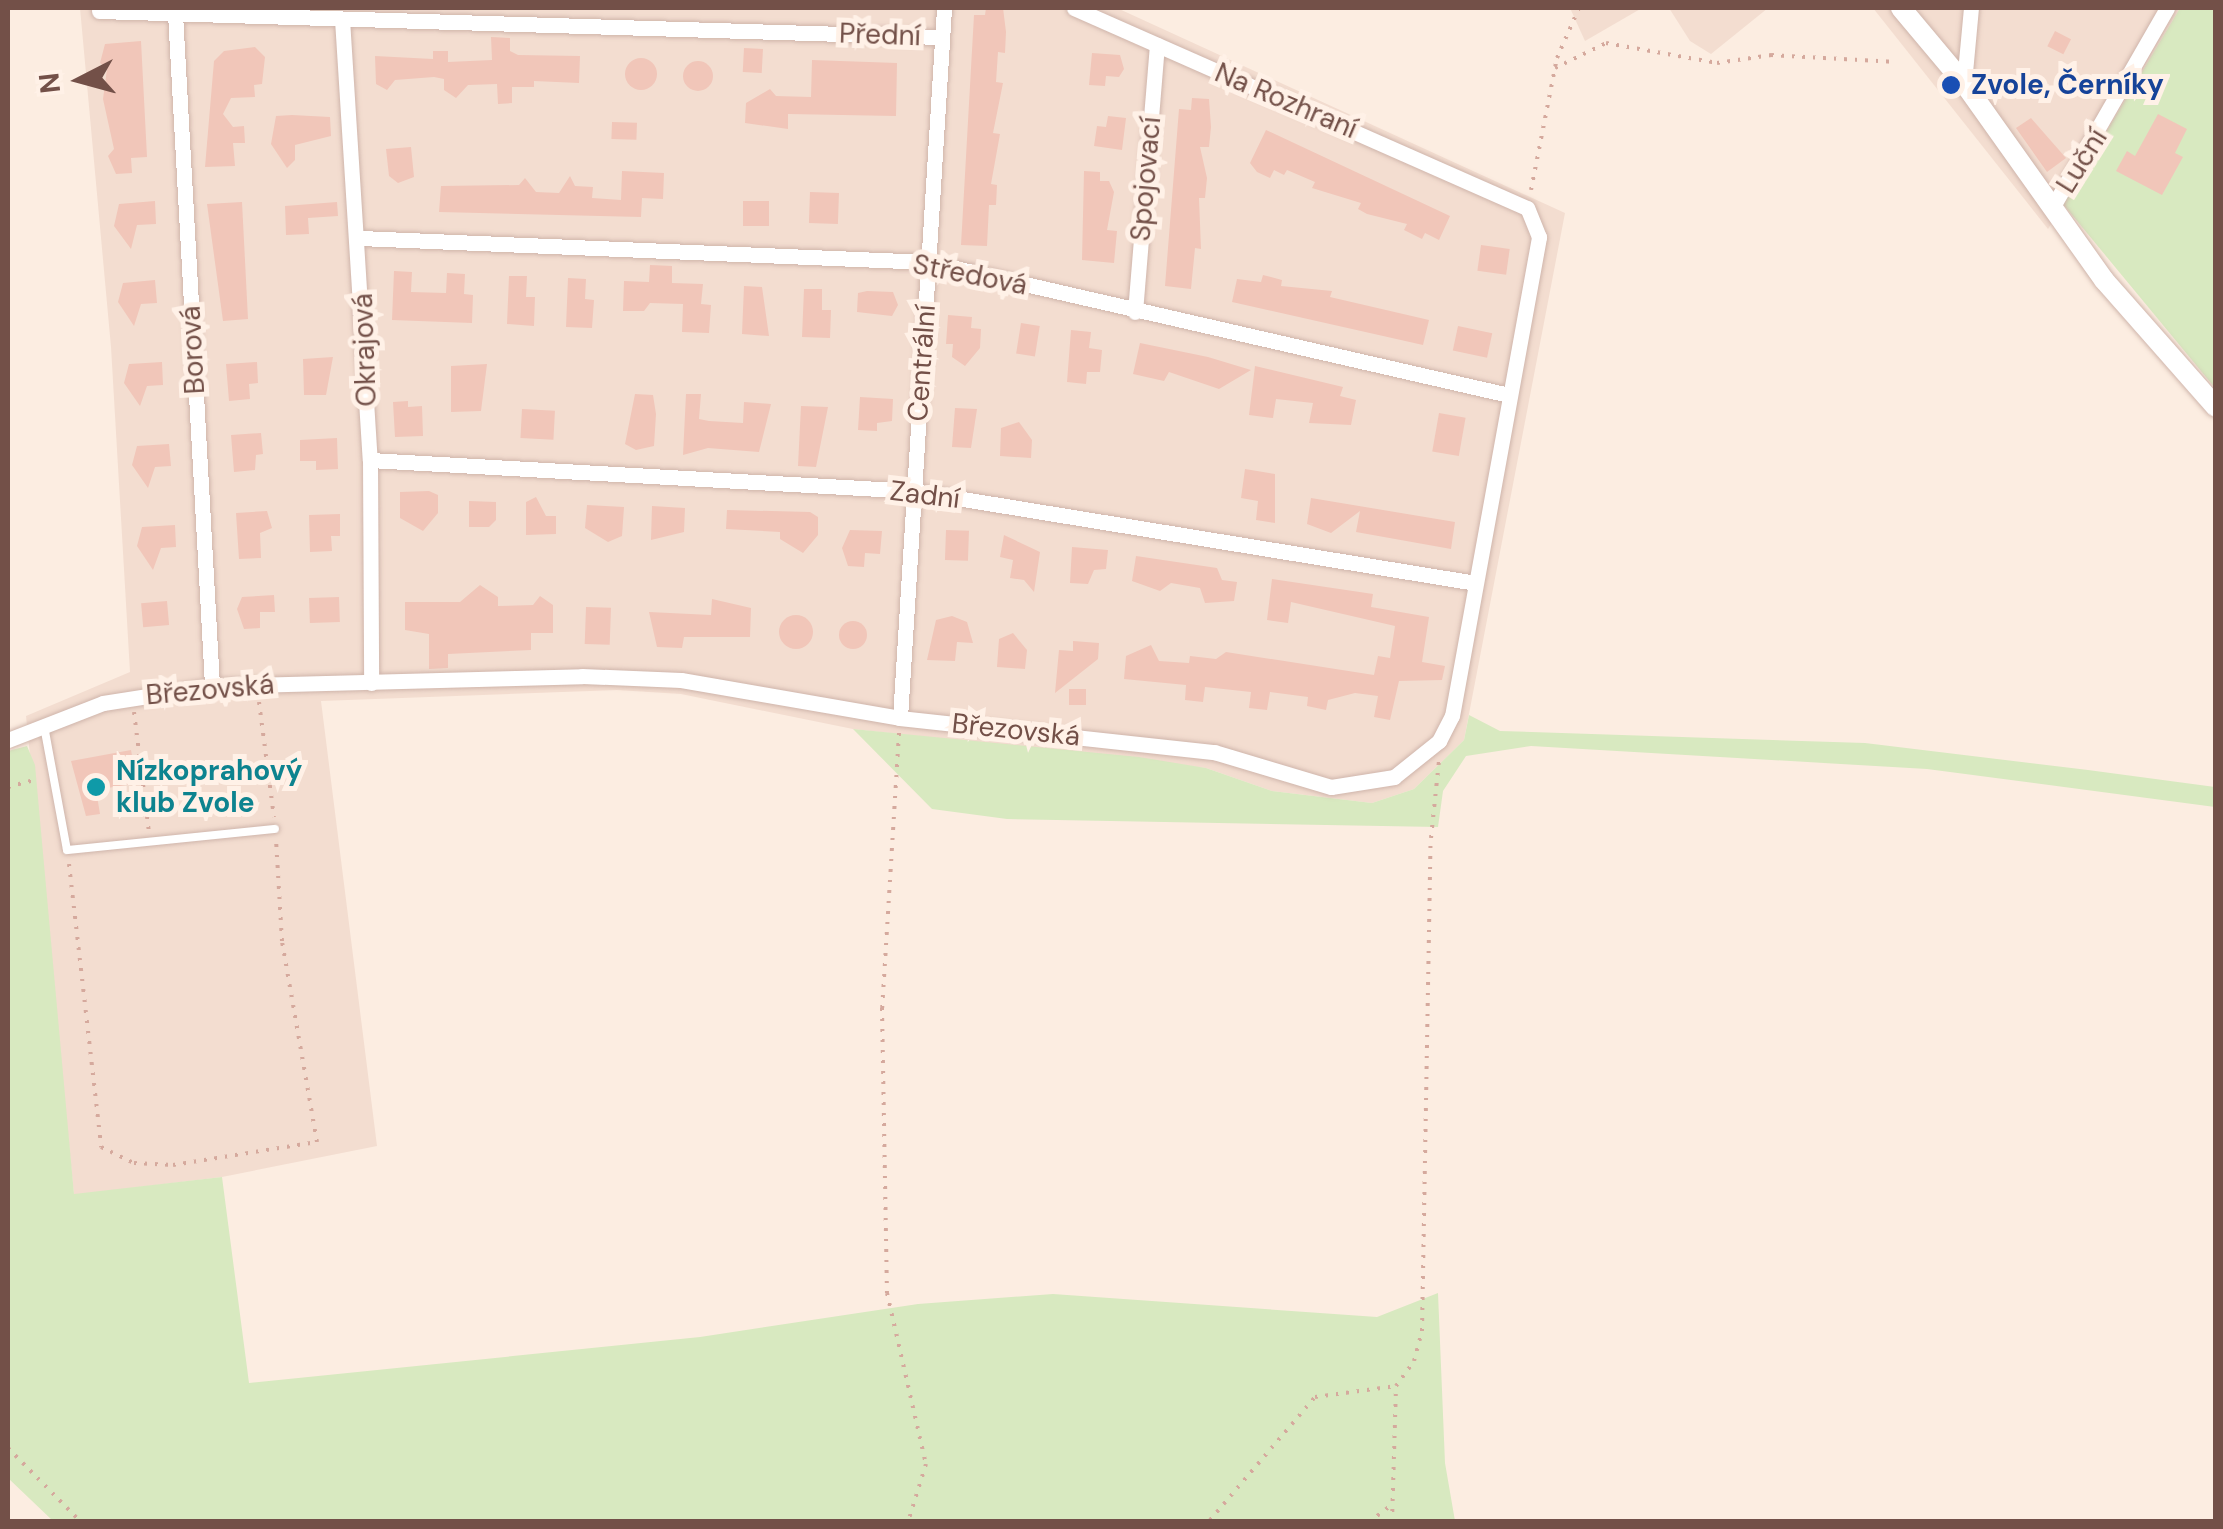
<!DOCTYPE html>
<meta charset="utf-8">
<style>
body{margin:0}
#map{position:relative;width:2223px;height:1529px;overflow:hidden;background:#fcede1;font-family:"DM Sans",sans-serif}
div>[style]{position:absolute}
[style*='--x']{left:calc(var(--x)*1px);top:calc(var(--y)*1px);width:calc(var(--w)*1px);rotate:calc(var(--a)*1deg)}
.residential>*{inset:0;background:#f3ddd0}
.green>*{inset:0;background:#d8e9c0}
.building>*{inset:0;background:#f1c6b9;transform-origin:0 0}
.round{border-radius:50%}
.path>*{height:4px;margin-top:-2px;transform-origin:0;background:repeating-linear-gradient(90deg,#d5a99d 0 2.5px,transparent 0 10.5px)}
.roads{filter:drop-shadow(0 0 2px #cfb5ab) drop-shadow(0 0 2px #cfb5ab)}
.service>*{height:8px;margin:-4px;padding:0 4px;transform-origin:4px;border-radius:4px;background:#fff}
.minor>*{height:15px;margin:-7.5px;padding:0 7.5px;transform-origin:7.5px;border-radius:7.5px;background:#fff}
.tertiary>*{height:20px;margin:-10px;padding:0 10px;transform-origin:10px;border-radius:10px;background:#fff}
.dots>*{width:28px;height:28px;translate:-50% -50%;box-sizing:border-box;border:5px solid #fff1e7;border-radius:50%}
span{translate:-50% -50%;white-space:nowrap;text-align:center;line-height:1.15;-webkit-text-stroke:10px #fff1e7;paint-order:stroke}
.street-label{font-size:28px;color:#735048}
.transit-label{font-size:28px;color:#164399;font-weight:700}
.left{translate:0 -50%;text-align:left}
.culture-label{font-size:28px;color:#0d838f;font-weight:700}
.frame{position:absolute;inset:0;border:10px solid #735048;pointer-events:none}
.north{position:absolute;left:30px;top:30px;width:100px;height:100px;-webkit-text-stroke:8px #fff1e7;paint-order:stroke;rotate:264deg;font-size:28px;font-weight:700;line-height:40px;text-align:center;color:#735048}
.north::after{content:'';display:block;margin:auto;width:35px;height:45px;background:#735048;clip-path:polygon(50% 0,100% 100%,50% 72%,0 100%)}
</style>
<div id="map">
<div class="residential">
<i style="clip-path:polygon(80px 8px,1117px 8px,1565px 213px,1464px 740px,1414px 789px,1372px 803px,1272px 791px,1206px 768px,853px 729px,681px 694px,617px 690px,321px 701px,377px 1146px,222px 1177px,74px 1195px,26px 716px,130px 672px,111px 347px)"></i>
<i style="clip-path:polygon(1570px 8px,1642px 8px,1585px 41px)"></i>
<i style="clip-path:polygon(1669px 8px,1768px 8px,1711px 54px,1690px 41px)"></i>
<i style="clip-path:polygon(1873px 8px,2180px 8px,2048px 229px)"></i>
</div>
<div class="green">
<i style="clip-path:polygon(2180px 8px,2215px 8px,2215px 388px,2063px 204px)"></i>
<i style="clip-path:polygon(1469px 715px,1500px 731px,1865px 743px,2088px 770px,2215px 787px,2215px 807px,1927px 769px,1531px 746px,1466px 756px,1443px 791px,1438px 827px,1007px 819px,932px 809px,853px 729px,1139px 757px,1206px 768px,1272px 791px,1372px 803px,1414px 789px,1464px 740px)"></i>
<i style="clip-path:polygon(27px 746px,35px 765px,74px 1194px,222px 1177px,249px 1383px,700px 1337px,918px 1304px,1053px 1294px,1377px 1317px,1438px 1293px,1445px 1463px,1455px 1521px,53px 1521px,8px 1478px,8px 751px)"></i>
</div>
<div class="building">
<i style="clip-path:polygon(986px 8px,1003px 8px,1006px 32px,1005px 53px,998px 52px,996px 82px,1003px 83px,993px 133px,1000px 134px,991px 184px,997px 185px,996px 205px,989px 205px,987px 246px,961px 245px,974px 15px,985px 15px)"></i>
<i style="left:2055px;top:31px;width:18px;height:17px;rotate:27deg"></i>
<i style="clip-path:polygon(491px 37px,510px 38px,510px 51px,518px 55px,580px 56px,579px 83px,534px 81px,534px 87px,512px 87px,512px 103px,498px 104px,497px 84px,468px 85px,456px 98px,444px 90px,444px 79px,434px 77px,395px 80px,387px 90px,376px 84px,375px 56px,433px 59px,433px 51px,448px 51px,448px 62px,492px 60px)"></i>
<i style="clip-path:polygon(141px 41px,147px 157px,131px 158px,132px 173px,116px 174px,108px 156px,114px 149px,103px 99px,107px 69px,100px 63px,105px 44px)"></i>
<i style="clip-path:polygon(255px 47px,265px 57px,262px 84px,254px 85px,255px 97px,231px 98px,223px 114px,233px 127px,244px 126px,245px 143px,233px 143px,235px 166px,205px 167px,214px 61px,224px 51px)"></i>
<i style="left:744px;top:48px;width:19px;height:24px;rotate:3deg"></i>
<i style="clip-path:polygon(1092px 53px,1120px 55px,1124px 69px,1119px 77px,1106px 76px,1105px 86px,1089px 85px)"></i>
<i class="round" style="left:625px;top:58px;width:32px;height:32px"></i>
<i style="clip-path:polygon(812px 60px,897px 63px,896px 116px,788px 114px,788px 129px,745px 123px,746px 103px,770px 89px,776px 96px,811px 97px)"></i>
<i class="round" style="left:683px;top:61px;width:30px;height:30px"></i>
<i style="clip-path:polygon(1192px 98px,1209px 99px,1211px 127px,1209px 147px,1200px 147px,1207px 178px,1205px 198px,1199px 198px,1201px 249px,1195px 248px,1191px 289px,1165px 286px,1179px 109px,1191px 110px)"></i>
<i style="clip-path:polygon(2158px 114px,2187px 129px,2175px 153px,2183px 157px,2162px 195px,2116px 171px,2127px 151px,2135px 156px)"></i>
<i style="clip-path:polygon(292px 115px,330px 117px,331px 136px,295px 145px,295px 160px,287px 168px,271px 144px,276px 116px)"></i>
<i style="clip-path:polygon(1108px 116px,1126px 118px,1122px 150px,1094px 146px,1097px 126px,1106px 127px)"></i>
<i style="clip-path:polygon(2031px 118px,2066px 158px,2047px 172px,2016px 128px)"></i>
<i style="left:612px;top:122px;width:25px;height:17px;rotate:2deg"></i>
<i style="clip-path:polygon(1266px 130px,1450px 216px,1439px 240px,1425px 233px,1422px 239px,1404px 230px,1407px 224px,1367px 214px,1358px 209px,1361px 203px,1312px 188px,1315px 182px,1287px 170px,1284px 175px,1274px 170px,1270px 178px,1257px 172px,1250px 163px)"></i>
<i style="clip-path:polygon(411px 147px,414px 177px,398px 183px,389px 176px,386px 149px)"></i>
<i style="clip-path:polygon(622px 171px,664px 173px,663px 199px,642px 198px,641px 217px,439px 212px,441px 186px,519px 185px,525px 178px,536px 192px,559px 193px,570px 176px,575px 186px,593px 187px,592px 198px,621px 200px)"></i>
<i style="clip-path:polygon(1084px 171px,1100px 172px,1100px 181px,1109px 181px,1114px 192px,1107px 230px,1117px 231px,1114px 263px,1082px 260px)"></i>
<i style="left:810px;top:192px;width:29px;height:31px;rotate:2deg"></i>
<i style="clip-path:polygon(155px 201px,156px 224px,137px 225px,131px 249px,114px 226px,119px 204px)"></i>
<i style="left:743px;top:201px;width:26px;height:25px"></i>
<i style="clip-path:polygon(242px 202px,248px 319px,223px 321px,207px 204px)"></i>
<i style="clip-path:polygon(337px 202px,338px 216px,308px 218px,309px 234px,286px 235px,285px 206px)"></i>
<i style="left:1481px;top:245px;width:29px;height:26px;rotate:8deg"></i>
<i style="clip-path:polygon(650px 265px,672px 266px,672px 283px,703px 284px,701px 304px,711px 305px,709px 333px,682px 332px,683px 304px,650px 303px,644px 311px,623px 311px,624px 281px,649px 282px)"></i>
<i style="clip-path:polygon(394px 271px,412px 272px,411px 292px,446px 293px,447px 273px,465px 274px,464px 294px,473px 295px,472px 323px,392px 320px)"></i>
<i style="clip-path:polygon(1263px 275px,1282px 280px,1281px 286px,1332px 291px,1330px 297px,1429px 320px,1423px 345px,1232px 302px,1237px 279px,1261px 282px)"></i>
<i style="clip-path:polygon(509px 276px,527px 276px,526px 297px,535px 297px,534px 326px,507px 324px)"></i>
<i style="clip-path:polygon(568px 278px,586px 279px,585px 299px,594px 300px,592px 328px,566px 327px)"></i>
<i style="clip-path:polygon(155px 280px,157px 303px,141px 304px,134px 326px,118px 302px,123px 283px)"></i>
<i style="clip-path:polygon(744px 286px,762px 287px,769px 336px,742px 334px)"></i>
<i style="clip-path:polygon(804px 289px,822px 289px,822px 310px,831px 310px,830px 338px,802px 337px)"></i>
<i style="clip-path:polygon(867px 291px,893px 292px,898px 305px,892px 316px,857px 312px,858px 293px)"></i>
<i style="clip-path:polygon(948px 315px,972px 317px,971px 328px,981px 329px,980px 348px,965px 366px,952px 357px,953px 344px,946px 344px)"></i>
<i style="left:1021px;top:323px;width:19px;height:31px;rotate:9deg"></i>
<i style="left:1458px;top:326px;width:35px;height:25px;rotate:12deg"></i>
<i style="clip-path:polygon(1071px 330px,1091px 332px,1089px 348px,1102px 350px,1100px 372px,1087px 372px,1086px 384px,1067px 382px)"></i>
<i style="clip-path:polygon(1140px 343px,1208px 357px,1251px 370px,1219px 389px,1169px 372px,1164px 381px,1133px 374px)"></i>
<i style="clip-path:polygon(333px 357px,326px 395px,304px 395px,303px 359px)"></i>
<i style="clip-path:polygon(162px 362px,163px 385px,147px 386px,140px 406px,124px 383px,129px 364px)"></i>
<i style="clip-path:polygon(257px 362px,258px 383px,249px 384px,250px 399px,229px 401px,226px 364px)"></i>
<i style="clip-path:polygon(487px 364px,481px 411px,451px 412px,451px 366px)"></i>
<i style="clip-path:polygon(1255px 366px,1343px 387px,1340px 396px,1356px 400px,1351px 425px,1309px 423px,1313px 403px,1276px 399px,1273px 418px,1249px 415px)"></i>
<i style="clip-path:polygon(635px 394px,653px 395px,656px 414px,654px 446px,636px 450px,625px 444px)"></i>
<i style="clip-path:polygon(686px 394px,701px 394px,699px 419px,709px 421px,743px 423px,744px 402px,771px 404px,759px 452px,708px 448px,683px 455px)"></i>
<i style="clip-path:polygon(860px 397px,893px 399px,892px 421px,877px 423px,877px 431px,858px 430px)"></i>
<i style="clip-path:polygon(408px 401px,408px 407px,422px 406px,423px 436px,395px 437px,393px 402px)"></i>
<i style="clip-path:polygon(801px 406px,828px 407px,816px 467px,798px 466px)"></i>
<i style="clip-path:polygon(955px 408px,977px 409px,971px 448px,952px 447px)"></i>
<i style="left:522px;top:409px;width:33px;height:29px;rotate:3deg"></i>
<i style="left:1439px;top:413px;width:27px;height:39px;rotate:10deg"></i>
<i style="clip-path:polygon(1019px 422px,1032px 440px,1031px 458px,1000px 456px,1001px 428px)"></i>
<i style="clip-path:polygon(261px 433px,263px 454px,256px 455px,255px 470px,234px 472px,231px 435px)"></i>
<i style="clip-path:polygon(337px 438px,338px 469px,316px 470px,316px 461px,300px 461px,300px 440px)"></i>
<i style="clip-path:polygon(169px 444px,171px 466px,155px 467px,148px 488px,132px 465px,137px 446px)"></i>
<i style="clip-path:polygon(1245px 469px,1275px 474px,1275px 523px,1256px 520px,1258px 501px,1241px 498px)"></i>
<i style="clip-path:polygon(429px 491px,438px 495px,438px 513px,423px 531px,400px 518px,400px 492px)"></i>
<i style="clip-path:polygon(536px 497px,546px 516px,556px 516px,556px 534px,526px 535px,526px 502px)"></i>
<i style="clip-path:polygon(1311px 498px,1455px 522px,1451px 549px,1356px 532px,1360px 511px,1331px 533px,1307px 524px)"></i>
<i style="clip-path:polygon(469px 501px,496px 502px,496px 520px,489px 527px,469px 527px)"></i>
<i style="clip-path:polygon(587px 505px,624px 507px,622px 536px,608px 542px,585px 528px)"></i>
<i style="clip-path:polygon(652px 506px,685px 508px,684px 532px,651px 540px)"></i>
<i style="clip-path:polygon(727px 510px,810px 512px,818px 517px,818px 535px,803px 553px,780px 539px,780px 532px,726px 529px)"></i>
<i style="clip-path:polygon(267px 511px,272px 528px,260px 533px,261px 558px,239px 559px,236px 513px)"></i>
<i style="clip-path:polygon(340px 514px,340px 536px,331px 536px,332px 551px,310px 552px,309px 515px)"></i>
<i style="clip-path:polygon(175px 525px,176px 547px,161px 548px,153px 570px,137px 546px,142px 527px)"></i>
<i style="clip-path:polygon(850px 530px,882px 531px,880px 554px,865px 553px,864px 567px,848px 566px,842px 548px)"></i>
<i style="left:946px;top:530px;width:23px;height:30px;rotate:2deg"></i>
<i style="clip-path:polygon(1004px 535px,1040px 552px,1034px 592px,1024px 580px,1010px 578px,1013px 560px,1000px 557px)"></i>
<i style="clip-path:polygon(1072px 547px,1108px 550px,1106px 569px,1094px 570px,1088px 584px,1070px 583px)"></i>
<i style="clip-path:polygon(1136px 556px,1217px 568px,1222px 580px,1237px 582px,1234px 601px,1205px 603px,1200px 588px,1171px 583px,1160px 591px,1132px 581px)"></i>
<i style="clip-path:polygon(1272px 579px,1373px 594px,1371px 607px,1429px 617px,1422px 662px,1445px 666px,1442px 680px,1399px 681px,1390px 720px,1374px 717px,1378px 696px,1355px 693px,1328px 700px,1326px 710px,1307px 706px,1308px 697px,1270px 692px,1267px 710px,1249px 708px,1251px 692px,1205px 687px,1203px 702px,1185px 700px,1186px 685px,1124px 679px,1126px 656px,1151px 645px,1159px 661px,1189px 663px,1190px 656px,1216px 659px,1226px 652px,1374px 675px,1378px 656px,1390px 658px,1395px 626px,1291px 602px,1288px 623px,1267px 620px)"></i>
<i style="clip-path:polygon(480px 585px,498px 597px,498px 606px,533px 605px,540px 596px,553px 605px,553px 633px,531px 633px,531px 650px,448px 654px,448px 668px,429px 669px,429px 634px,405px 630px,405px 602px,460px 602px)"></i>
<i style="clip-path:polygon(274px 595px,275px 612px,260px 612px,260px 628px,244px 629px,237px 609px,242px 597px)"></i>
<i style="left:339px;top:597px;width:25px;height:30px;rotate:88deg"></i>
<i style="clip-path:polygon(712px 599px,751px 608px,750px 637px,684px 637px,682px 648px,657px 647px,649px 612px,711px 615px)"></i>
<i style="left:167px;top:601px;width:24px;height:26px;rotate:85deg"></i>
<i style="left:586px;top:607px;width:25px;height:37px;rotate:2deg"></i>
<i class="round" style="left:779px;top:615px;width:34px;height:34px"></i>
<i style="clip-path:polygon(952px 616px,967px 622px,973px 643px,957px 642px,955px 661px,927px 660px,936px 620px)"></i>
<i class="round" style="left:839px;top:621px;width:28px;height:28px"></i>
<i style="clip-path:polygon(1013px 633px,1027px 650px,1025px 669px,997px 667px,999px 639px)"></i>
<i style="clip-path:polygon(1073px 641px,1099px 643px,1098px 659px,1055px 693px,1059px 650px,1073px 651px)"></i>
<i style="left:1069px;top:689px;width:17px;height:16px"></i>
<i style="clip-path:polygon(131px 750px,137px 783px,96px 790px,100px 814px,86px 816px,71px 761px)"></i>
</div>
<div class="path">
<i style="--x:1555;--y:68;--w:57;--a:-26.1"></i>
<i style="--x:1606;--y:43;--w:113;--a:10.2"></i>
<i style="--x:1717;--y:63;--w:55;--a:-8.4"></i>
<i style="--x:1771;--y:55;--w:126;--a:3.2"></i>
<i style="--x:1531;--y:190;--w:135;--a:-78.9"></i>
<i style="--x:1557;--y:58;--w:55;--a:-66.3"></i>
<i style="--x:259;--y:702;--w:116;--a:82.6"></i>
<i style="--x:134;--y:712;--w:121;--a:82.9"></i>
<i style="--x:899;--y:733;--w:276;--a:93.5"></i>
<i style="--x:882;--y:1008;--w:285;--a:89"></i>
<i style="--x:887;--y:1293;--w:175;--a:77.2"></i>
<i style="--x:926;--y:1464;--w:61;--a:107.2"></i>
<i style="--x:8;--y:787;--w:30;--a:-15"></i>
<i style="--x:69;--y:864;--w:285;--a:83.5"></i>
<i style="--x:101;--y:1147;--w:37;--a:26"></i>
<i style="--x:134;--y:1163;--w:39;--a:3"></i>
<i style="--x:173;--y:1165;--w:146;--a:-9.1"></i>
<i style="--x:317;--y:1142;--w:204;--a:-99.9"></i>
<i style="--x:282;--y:941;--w:100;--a:-93.4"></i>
<i style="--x:8;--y:1448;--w:104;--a:45.4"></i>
<i style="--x:1210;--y:1520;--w:162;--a:-49.5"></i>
<i style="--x:1315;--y:1397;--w:82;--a:-7.7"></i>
<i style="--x:1189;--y:1522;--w:22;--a:0"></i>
<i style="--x:1369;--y:1522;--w:25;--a:-37"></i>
<i style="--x:1392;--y:1522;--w:136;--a:-88.3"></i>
<i style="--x:1396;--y:1386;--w:31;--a:-54"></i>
<i style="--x:1414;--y:1361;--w:31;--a:-75"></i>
<i style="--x:1422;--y:1331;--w:493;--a:-89"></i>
<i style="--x:1431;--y:838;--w:77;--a:-84.1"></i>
</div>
<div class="roads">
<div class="service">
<i style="--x:44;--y:726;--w:126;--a:79.5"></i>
<i style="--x:67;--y:850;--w:209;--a:-5.8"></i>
</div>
<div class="minor">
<i style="--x:99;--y:11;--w:843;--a:1.77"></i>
<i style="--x:175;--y:13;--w:674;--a:86.85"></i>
<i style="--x:342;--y:19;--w:442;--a:86.4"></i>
<i style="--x:370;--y:460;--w:223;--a:89.7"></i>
<i style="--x:1964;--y:83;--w:75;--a:-84.7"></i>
<i style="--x:2052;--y:208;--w:231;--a:-60.1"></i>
<i style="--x:360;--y:238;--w:570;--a:2.42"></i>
<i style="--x:929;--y:262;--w:595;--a:12.92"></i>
<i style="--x:1135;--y:312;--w:268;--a:-85.3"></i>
<i style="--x:370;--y:460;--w:545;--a:3.26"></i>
<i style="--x:914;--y:491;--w:569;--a:9.3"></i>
<i style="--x:900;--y:718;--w:711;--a:-86.45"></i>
<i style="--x:8;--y:740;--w:102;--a:-21.3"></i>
<i style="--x:103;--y:703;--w:110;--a:-8.9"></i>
<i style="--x:212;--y:686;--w:370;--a:-1.5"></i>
<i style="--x:582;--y:676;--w:99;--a:2.3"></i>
<i style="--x:681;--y:680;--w:222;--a:9.8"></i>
<i style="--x:900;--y:718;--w:316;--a:6.2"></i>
<i style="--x:1214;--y:752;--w:122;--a:16.7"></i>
<i style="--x:1331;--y:787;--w:64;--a:-9"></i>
<i style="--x:1394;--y:777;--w:58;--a:-38.7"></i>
<i style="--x:1439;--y:741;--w:28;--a:-63"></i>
<i style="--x:1452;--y:716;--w:487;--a:-79.7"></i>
<i style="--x:1539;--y:237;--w:31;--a:-112"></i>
<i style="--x:1527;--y:208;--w:495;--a:-156.2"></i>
</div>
<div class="tertiary">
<i style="--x:1901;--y:8;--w:98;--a:50"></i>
<i style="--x:1964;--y:83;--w:242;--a:54.6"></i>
<i style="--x:2104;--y:280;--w:169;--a:48.6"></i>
</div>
</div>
<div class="dots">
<i style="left:1951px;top:85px;background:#1a4fb4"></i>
<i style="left:96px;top:787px;background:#0f9aa8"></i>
</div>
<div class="street-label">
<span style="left:880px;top:35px;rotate:2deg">Přední</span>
<span style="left:1286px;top:101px;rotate:23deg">Na Rozhraní</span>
<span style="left:2082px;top:161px;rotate:-58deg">Luční</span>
<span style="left:1146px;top:179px;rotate:-85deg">Spojovací</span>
<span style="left:970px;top:275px;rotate:11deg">Středová</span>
<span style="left:193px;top:350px;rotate:-93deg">Borová</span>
<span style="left:365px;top:350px;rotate:-92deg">Okrajová</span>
<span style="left:922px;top:363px;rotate:-86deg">Centrální</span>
<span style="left:925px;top:495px;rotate:7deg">Zadní</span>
<span style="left:210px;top:690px;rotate:-5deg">Březovská</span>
<span style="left:1016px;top:730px;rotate:6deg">Březovská</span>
</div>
<div class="transit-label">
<span class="left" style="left:1971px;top:85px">Zvole, Černíky</span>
</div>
<div class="culture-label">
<span class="left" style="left:116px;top:787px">Nízkoprahový<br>klub Zvole</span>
</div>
<div class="frame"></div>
<div class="north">N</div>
</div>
